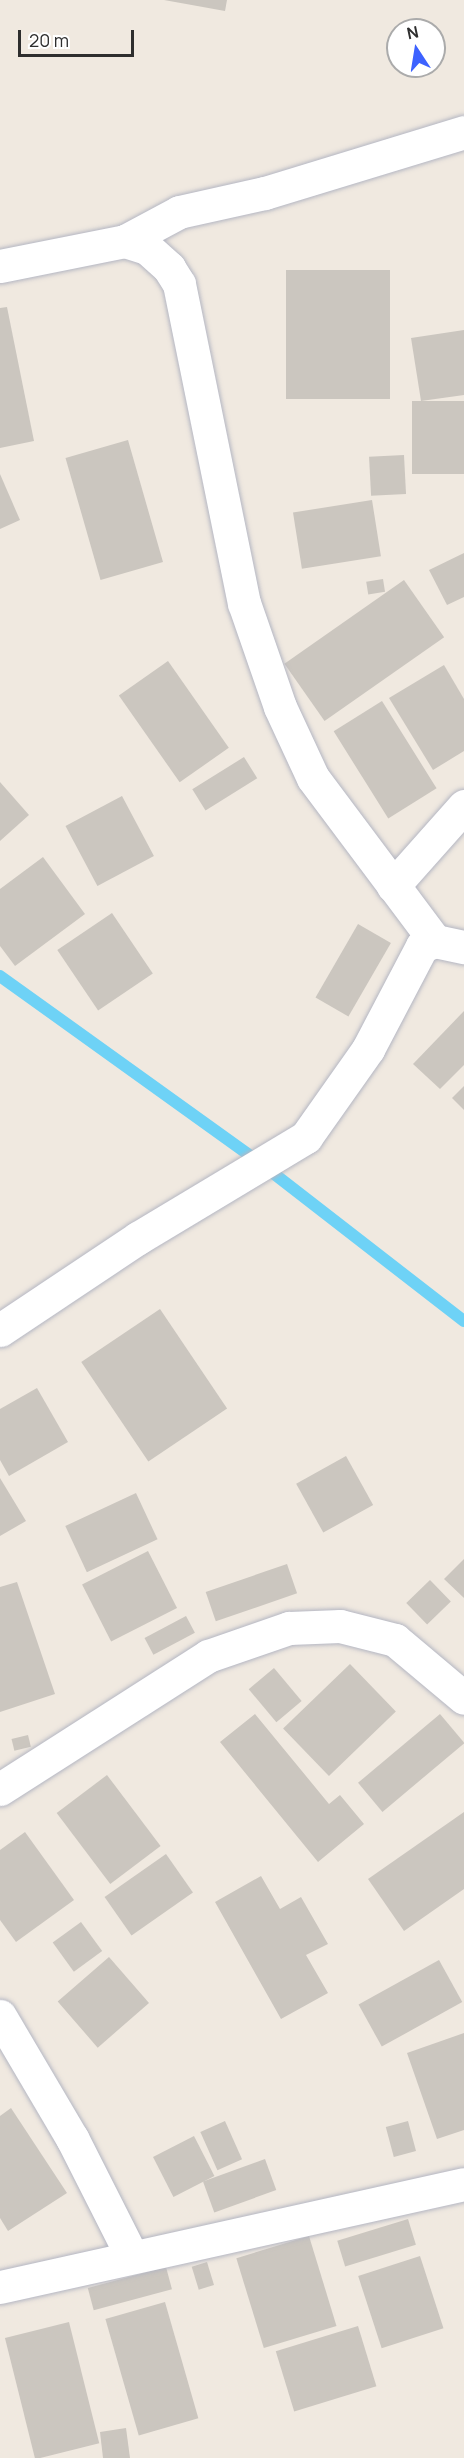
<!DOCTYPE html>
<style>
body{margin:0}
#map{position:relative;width:464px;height:2458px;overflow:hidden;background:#f0e9e0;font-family:Manrope,sans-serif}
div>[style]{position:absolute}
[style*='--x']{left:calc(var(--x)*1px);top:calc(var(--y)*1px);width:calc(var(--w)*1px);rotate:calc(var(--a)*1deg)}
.stream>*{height:12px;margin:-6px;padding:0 6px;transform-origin:6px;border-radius:6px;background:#6ed2f6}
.building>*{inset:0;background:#cbc6bf;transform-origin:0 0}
.roads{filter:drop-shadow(0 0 2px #b4b6c2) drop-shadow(0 0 2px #b4b6c2)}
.minor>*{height:33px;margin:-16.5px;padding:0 16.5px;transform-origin:16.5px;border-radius:16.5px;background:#fff}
span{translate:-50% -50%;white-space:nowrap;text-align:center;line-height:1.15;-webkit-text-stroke:5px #fff;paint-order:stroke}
.north{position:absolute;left:386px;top:18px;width:60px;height:60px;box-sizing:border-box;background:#fff;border:2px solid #ababab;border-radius:50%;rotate:348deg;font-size:16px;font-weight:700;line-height:24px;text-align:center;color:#2e2e2e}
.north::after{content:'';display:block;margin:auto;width:21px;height:27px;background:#3d62ff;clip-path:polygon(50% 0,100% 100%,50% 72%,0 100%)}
.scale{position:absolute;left:18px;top:30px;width:116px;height:27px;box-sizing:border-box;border:3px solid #2e2e2e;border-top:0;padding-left:8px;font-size:18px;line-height:21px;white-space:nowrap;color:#2e2e2e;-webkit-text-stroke:4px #fff;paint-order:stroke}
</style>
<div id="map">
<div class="stream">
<i style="--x:0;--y:976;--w:325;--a:35.7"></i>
<i style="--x:264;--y:1166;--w:253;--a:37.8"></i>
</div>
<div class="building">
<i style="clip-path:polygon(164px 0,227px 0,225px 11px)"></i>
<i style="left:390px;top:270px;width:129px;height:104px;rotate:90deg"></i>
<i style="clip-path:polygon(7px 307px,34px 441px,0 448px,0 308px)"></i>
<i style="clip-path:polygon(464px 330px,464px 395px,421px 401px,411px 338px)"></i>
<i style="left:464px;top:401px;width:73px;height:52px;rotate:90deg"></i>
<i style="left:128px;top:440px;width:127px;height:65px;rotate:74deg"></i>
<i style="left:404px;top:455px;width:39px;height:35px;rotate:87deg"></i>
<i style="clip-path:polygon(0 474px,20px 520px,0 529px)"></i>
<i style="left:372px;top:500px;width:57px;height:80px;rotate:81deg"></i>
<i style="clip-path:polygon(464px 553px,464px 597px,447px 605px,429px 570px)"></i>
<i style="left:383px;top:579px;width:13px;height:17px;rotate:81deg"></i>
<i style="left:404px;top:580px;width:70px;height:146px;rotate:55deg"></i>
<i style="left:168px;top:661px;width:106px;height:60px;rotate:55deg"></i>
<i style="clip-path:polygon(444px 665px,464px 699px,464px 751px,433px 770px,389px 698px)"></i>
<i style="left:382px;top:701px;width:103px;height:57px;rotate:58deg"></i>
<i style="left:244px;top:757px;width:25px;height:61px;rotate:58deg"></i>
<i style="clip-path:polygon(0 782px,29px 815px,0 841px)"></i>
<i style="left:122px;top:796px;width:68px;height:64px;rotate:62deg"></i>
<i style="clip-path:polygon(43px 857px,85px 914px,15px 966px,0 946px,0 889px)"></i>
<i style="left:112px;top:913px;width:73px;height:66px;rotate:56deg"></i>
<i style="left:358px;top:924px;width:38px;height:85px;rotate:30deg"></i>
<i style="clip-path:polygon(464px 1011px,464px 1065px,440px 1089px,413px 1064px)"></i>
<i style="clip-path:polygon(464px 1086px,464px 1110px,452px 1098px)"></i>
<i style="left:160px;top:1309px;width:120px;height:95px;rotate:56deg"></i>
<i style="clip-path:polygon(37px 1388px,68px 1442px,9px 1476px,0 1460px,0 1409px)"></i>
<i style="left:346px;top:1456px;width:56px;height:57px;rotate:61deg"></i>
<i style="clip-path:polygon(0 1478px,26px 1521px,0 1536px)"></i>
<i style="left:136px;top:1493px;width:51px;height:78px;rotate:65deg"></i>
<i style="left:148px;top:1551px;width:64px;height:74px;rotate:63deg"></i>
<i style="clip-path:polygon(464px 1559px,464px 1598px,444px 1579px)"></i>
<i style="left:287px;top:1564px;width:31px;height:86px;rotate:71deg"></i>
<i style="left:430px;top:1580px;width:30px;height:33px;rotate:46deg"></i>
<i style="clip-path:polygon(17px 1582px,55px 1694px,0 1712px,0 1587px)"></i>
<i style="left:186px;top:1616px;width:19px;height:47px;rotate:62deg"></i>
<i style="left:350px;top:1664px;width:66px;height:93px;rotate:46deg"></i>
<i style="left:274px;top:1668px;width:43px;height:33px;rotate:50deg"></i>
<i style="clip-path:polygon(255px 1714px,329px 1804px,340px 1795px,364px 1824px,318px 1862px,220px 1742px)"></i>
<i style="left:440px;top:1714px;width:38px;height:107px;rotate:50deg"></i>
<i style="left:28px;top:1735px;width:12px;height:17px;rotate:76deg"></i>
<i style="left:107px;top:1775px;width:89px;height:63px;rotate:53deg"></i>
<i style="clip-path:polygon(464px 1812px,464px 1889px,404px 1931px,368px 1879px)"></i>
<i style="clip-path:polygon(25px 1832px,74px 1900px,16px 1942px,0 1920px,0 1850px)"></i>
<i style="left:166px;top:1854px;width:47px;height:75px;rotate:55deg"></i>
<i style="clip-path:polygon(261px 1876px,280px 1909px,301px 1897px,328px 1944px,306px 1955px,328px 1993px,281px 2019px,215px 1902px)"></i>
<i style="left:81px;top:1922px;width:36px;height:35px;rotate:54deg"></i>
<i style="left:109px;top:1957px;width:61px;height:68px;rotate:49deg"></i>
<i style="left:439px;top:1960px;width:48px;height:92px;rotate:61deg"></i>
<i style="clip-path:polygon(464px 2033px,464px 2130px,437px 2139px,407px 2053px)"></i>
<i style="clip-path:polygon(11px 2108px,67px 2193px,8px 2231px,0 2218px,0 2116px)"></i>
<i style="left:225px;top:2121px;width:42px;height:27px;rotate:66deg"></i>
<i style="left:408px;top:2121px;width:31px;height:23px;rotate:75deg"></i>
<i style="left:194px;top:2136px;width:45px;height:46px;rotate:63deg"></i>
<i style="left:265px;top:2159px;width:33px;height:66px;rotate:70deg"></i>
<i style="left:408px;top:2219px;width:27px;height:74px;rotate:73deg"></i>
<i style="left:309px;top:2236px;width:94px;height:76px;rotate:73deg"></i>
<i style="left:420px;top:2256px;width:76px;height:65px;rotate:72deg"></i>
<i style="left:207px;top:2262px;width:24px;height:16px;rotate:73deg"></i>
<i style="left:166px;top:2267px;width:23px;height:81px;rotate:75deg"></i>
<i style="left:165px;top:2302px;width:121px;height:62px;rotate:74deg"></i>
<i style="left:69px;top:2322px;width:125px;height:66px;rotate:76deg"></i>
<i style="left:358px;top:2326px;width:63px;height:86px;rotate:73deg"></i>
<i style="clip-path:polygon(126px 2428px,130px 2458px,103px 2458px,100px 2432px)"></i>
</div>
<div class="roads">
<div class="minor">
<i style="--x:125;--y:241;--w:61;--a:-28.2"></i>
<i style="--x:179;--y:212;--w:88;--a:-12.5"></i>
<i style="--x:265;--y:193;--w:208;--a:-17"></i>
<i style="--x:0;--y:266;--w:127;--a:-11.3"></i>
<i style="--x:125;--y:241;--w:23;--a:18"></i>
<i style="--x:147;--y:248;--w:30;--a:42"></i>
<i style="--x:169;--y:268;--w:19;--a:58"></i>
<i style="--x:179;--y:284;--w:326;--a:78.5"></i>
<i style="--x:244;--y:603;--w:110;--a:70.9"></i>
<i style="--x:280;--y:707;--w:78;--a:65.1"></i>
<i style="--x:313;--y:778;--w:204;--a:53.2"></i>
<i style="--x:393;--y:886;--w:107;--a:-48.4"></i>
<i style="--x:0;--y:1330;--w:166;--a:-33.7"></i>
<i style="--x:138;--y:1238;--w:196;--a:-31"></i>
<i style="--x:306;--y:1137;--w:108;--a:-54.8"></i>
<i style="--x:368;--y:1049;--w:116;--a:-62.3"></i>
<i style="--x:422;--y:946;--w:14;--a:-21"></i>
<i style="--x:435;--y:941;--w:30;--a:12"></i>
<i style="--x:0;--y:1789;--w:247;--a:-32.6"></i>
<i style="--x:208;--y:1656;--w:86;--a:-19.1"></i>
<i style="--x:289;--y:1628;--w:51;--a:-2.2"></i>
<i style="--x:340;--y:1626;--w:57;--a:14.3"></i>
<i style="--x:395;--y:1640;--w:90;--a:40"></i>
<i style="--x:0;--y:2016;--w:142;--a:59.5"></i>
<i style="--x:72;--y:2138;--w:131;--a:63.2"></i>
<i style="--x:0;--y:2287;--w:475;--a:-12.5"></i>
</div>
</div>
<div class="north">N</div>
<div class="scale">20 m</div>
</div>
